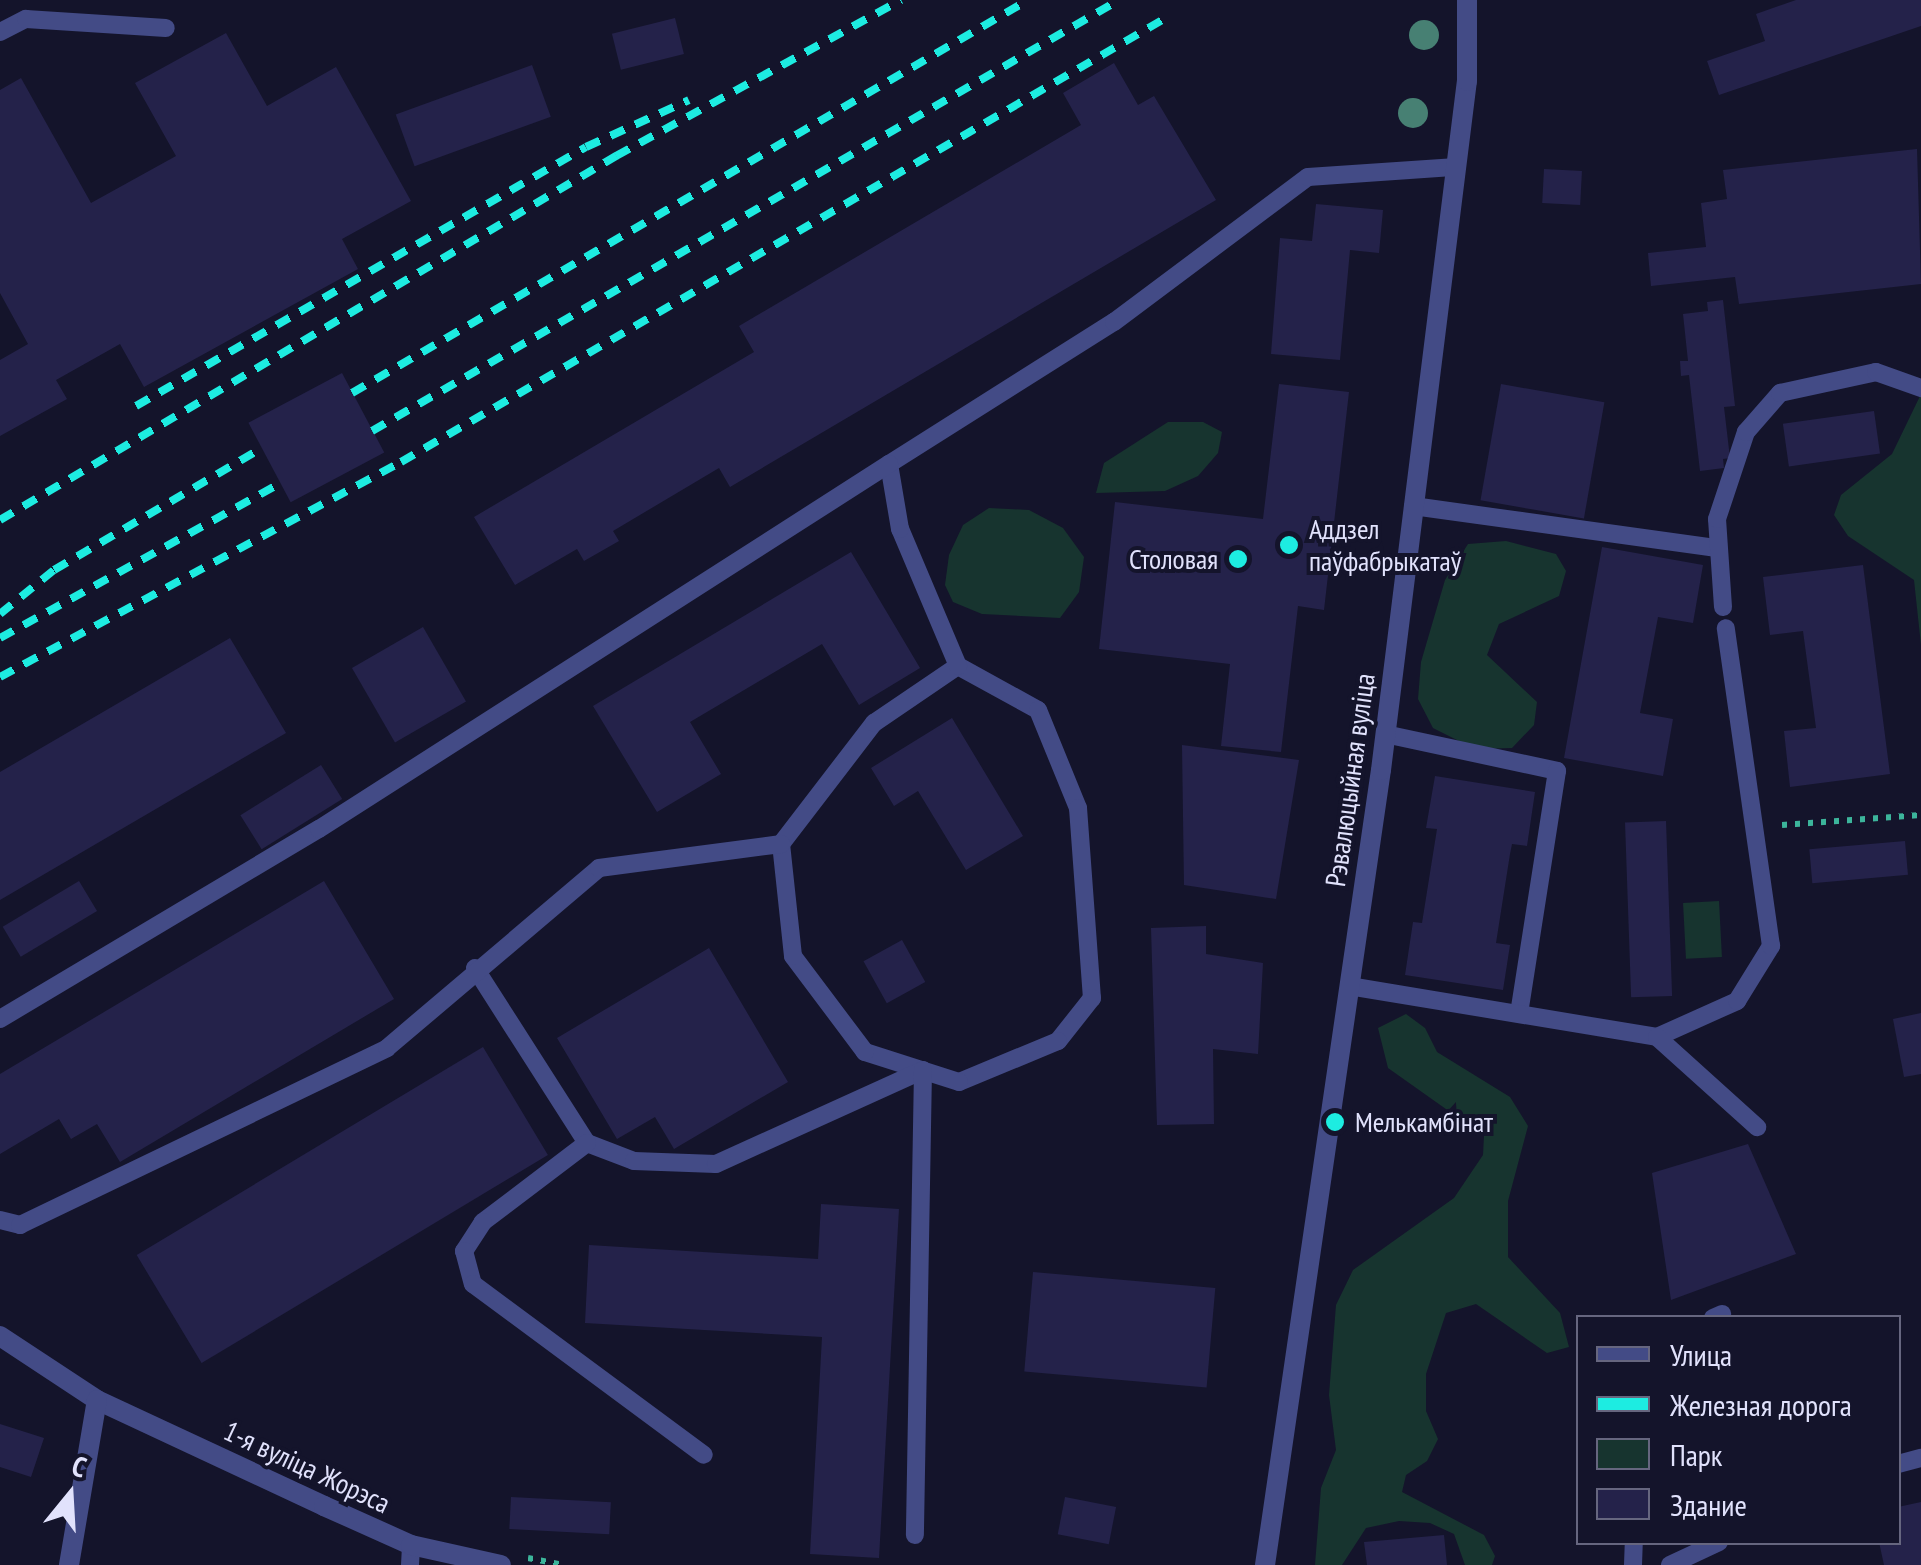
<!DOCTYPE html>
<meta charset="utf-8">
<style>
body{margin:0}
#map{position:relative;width:1921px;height:1565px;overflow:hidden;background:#14142b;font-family:"PT Sans Narrow",sans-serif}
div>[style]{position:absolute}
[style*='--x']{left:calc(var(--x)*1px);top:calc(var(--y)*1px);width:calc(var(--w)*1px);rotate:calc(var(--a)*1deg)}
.green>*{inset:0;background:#17342f;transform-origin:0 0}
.building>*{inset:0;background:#24224a;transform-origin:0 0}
.path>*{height:6px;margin-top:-3px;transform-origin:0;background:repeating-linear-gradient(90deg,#3cb59b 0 5px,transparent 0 13px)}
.lane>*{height:18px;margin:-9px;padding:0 9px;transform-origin:9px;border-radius:9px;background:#434b86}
.street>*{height:20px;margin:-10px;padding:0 10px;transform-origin:10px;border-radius:10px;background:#434b86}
.rail>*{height:8px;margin-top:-4px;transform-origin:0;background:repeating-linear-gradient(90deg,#1dece1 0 15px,transparent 0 27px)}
.trees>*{width:30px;height:30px;margin:-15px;border-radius:50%;background:#478073}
.dots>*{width:28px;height:28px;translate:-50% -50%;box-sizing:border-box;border:5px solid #14142b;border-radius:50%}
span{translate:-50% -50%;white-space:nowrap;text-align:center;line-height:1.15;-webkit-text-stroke:8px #14142b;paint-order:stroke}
.poi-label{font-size:28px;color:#e1e2fc}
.left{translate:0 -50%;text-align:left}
.right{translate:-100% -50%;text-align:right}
.street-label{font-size:28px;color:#e1e2fc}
.legend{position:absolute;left:1576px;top:1315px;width:325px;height:230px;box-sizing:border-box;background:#14142b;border:2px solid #66667f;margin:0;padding:12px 18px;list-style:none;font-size:30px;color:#e1e2fc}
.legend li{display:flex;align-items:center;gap:20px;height:50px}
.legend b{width:50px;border:2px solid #66667f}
.north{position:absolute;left:20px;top:1445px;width:100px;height:100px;-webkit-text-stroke:8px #14142b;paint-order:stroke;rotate:18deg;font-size:28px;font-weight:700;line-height:40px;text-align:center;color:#e1e2fc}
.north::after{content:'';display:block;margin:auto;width:35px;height:45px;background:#e1e2fc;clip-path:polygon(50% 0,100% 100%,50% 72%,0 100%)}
</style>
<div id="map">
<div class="green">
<i style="clip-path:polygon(1921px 394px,1921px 645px,1914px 580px,1848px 536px,1834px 515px,1841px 495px,1892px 454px)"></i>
<i style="clip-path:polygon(1168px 422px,1203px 422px,1222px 432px,1218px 453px,1198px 476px,1165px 491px,1096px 493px,1104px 463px)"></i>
<i style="clip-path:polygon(989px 508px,1029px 510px,1063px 528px,1084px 557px,1079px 592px,1060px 618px,982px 614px,953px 602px,945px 585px,949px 555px,963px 525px)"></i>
<i style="clip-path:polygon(1506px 541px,1556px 554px,1566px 571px,1559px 596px,1499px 624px,1487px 655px,1537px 702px,1534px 725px,1512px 748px,1475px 749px,1433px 728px,1418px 699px,1421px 662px,1445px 580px,1468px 544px)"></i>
<i style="left:1719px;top:901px;width:56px;height:36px;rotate:87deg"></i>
<i style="clip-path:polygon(1406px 1014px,1425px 1028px,1437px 1052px,1510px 1097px,1528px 1126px,1508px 1201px,1508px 1257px,1560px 1313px,1569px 1347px,1547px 1353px,1476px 1304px,1446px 1313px,1426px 1374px,1426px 1411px,1438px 1439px,1427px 1461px,1406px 1475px,1402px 1492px,1484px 1535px,1495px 1556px,1492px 1565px,1465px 1565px,1454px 1534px,1430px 1523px,1399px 1521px,1366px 1528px,1342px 1565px,1315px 1565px,1321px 1488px,1336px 1450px,1329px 1395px,1336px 1305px,1353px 1270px,1454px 1198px,1483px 1155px,1484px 1136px,1388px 1068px,1378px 1028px)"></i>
</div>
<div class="building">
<i style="clip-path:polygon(1796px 0,1921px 0,1921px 26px,1719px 95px,1707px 61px,1765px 41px,1756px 14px)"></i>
<i style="left:675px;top:18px;width:37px;height:65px;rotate:76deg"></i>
<i style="clip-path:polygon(226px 33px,267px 106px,336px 67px,411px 201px,342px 239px,358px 269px,144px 387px,120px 344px,56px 380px,67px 399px,0 436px,0 360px,28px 344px,0 293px,0 90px,21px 78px,91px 203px,176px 156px,135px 83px)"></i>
<i style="clip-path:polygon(1114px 63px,1138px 105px,1154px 96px,1216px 200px,730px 487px,719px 468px,613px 531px,619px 541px,584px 561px,577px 549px,515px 585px,474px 517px,754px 352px,739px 326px,1081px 125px,1063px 93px)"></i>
<i style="left:532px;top:65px;width:55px;height:145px;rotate:70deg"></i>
<i style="clip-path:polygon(1917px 149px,1921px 284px,1739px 304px,1735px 277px,1651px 286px,1648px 253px,1706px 247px,1701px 203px,1727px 199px,1723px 170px)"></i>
<i style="left:1544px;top:169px;width:38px;height:34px;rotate:3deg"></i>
<i style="clip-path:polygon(1316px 204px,1383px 210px,1379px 253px,1350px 250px,1340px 360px,1271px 354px,1280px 238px,1312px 241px)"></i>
<i style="clip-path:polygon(1723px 300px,1735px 406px,1724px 407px,1730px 458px,1723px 459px,1724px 468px,1700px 471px,1689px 375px,1681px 376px,1680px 361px,1688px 361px,1683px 314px,1708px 311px,1707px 302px)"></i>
<i style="left:342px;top:373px;width:90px;height:106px;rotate:62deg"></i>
<i style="clip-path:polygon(1279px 384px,1349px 392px,1324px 610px,1298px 606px,1281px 752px,1221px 746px,1230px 664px,1099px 649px,1115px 502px,1263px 519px)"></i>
<i style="left:1501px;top:384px;width:105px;height:118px;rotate:10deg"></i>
<i style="left:1874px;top:411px;width:43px;height:92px;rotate:82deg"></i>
<i style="clip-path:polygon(1602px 547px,1703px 565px,1693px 623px,1658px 617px,1640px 713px,1673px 719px,1663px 776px,1564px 758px)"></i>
<i style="clip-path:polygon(851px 552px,920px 668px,859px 705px,822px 644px,690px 722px,721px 774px,657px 812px,593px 706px)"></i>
<i style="clip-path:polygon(1863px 565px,1890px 774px,1790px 787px,1784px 731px,1816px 728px,1803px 631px,1770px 635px,1763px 577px)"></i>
<i style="left:423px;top:627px;width:86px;height:82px;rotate:60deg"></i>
<i style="clip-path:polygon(230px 638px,286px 733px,0 900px,0 772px)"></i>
<i style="clip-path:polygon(952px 718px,1023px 836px,966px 870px,918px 791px,894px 806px,871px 768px)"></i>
<i style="clip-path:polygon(1182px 745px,1299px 760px,1276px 899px,1184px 885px)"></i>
<i style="left:321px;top:765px;width:40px;height:95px;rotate:58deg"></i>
<i style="clip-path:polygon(1435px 776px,1535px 792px,1527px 846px,1512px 844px,1510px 854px,1496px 943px,1510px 945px,1503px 990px,1405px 975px,1413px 922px,1422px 923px,1437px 829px,1426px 828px)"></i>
<i style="left:1666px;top:821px;width:175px;height:41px;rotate:88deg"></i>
<i style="left:1905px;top:841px;width:34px;height:96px;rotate:85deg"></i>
<i style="left:79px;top:881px;width:35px;height:89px;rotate:59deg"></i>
<i style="clip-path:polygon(324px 881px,394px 999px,120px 1162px,97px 1124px,71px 1139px,59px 1119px,0 1154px,0 1074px)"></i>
<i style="clip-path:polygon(1206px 926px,1206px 954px,1263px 963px,1258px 1054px,1213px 1049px,1214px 1124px,1157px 1125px,1151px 928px)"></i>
<i style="left:902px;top:940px;width:48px;height:44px;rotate:61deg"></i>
<i style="clip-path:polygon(709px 948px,788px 1082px,674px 1149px,655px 1117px,617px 1139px,557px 1038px)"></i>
<i style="clip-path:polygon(1921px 1013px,1921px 1074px,1904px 1077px,1893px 1019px)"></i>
<i style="left:483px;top:1047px;width:126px;height:404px;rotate:59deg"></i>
<i style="clip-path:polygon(1748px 1144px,1796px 1254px,1671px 1300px,1652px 1173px)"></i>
<i style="clip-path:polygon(821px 1204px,899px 1209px,879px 1558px,810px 1554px,822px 1337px,585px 1323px,589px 1245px,818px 1259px)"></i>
<i style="left:1033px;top:1272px;width:183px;height:100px;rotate:5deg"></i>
<i style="clip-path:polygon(0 1424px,44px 1438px,31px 1477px,0 1467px)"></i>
<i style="left:511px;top:1497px;width:100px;height:32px;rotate:3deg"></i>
<i style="left:1065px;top:1497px;width:52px;height:38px;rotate:11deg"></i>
<i style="clip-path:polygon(1921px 1502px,1921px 1565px,1884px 1565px,1879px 1542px,1898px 1542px,1898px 1507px)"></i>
<i style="clip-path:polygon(1444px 1535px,1447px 1565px,1367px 1565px,1364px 1542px)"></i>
</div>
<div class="path">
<i style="--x:1782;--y:825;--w:139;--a:-4.1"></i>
<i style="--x:528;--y:1558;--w:36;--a:11"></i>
</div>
<div class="lane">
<i style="--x:0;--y:32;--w:29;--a:-27"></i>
<i style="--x:26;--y:19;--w:140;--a:3.7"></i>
<i style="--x:1413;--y:506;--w:307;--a:7.9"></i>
<i style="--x:1723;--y:607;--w:88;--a:-93.9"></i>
<i style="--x:1717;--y:519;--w:92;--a:-71.6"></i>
<i style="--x:1746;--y:432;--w:52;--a:-48.9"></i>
<i style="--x:1780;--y:393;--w:98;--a:-12.3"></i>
<i style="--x:1876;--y:372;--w:48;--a:19.6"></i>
<i style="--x:958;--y:666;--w:91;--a:28.8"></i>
<i style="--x:1038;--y:710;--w:106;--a:67.8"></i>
<i style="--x:1078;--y:808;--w:191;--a:85.8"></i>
<i style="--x:1092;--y:998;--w:55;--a:128.3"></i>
<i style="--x:1058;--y:1041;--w:107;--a:157.5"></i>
<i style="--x:959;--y:1082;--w:99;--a:-162.3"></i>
<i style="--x:865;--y:1052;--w:120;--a:-126.9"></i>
<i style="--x:793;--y:956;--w:113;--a:-96.1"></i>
<i style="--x:781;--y:844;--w:153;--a:-52.5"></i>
<i style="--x:874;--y:723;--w:102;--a:-34.2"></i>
<i style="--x:958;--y:666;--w:149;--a:-112.9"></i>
<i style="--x:900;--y:529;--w:66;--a:-99.6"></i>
<i style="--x:889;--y:464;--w:266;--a:-32.3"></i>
<i style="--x:1114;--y:322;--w:242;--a:-36.8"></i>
<i style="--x:1308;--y:177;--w:145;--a:-3.9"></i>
<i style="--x:1385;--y:734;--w:176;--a:12.1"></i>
<i style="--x:1557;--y:771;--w:245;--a:98.9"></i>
<i style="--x:475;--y:968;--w:208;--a:57.4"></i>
<i style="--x:587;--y:1143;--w:50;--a:21"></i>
<i style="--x:634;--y:1161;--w:82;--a:2.1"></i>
<i style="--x:716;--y:1164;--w:227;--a:-24.4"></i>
<i style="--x:923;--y:1070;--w:465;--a:91"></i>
<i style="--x:1349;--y:986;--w:312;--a:9.4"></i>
<i style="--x:1657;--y:1037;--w:88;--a:-24.2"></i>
<i style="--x:1737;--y:1001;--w:65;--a:-58.3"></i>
<i style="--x:1771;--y:946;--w:321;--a:-98.1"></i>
<i style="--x:0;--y:1019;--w:371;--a:-30.8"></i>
<i style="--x:319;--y:829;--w:677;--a:-32.63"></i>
<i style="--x:1657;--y:1037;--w:135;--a:42"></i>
<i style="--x:587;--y:1143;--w:131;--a:142.8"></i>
<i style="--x:483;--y:1222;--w:35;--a:123"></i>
<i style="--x:464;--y:1251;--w:34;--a:75"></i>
<i style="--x:473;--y:1284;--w:287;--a:36.5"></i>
<i style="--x:0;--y:1220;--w:21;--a:14"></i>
<i style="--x:20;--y:1225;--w:407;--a:-25.7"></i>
<i style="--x:387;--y:1048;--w:278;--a:-40.3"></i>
<i style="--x:599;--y:868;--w:184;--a:-7.5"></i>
<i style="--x:1713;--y:1318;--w:10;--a:-24"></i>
<i style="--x:1898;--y:1464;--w:24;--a:-15"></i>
<i style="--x:410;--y:1565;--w:20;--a:-87"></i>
<i style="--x:1633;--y:1565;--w:23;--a:-88"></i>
<i style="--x:1670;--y:1565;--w:54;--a:-25.1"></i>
</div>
<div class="street">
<i style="--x:0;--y:1336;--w:116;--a:33.4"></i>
<i style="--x:97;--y:1400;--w:251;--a:25"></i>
<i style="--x:324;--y:1506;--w:95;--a:24.1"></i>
<i style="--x:411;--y:1545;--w:92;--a:12.5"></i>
<i style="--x:69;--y:1565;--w:167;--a:-80.4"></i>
<i style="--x:1265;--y:1565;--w:803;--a:-81.7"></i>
<i style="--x:1381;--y:770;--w:694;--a:-82.89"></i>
<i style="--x:1467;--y:81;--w:81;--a:-90"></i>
</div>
<div class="rail">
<i style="--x:352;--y:393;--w:782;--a:-30.17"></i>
<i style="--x:136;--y:406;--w:519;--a:-29.92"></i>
<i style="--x:586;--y:147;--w:113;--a:-24.5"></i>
<i style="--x:372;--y:431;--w:862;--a:-29.98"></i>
<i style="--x:0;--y:520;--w:716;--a:-30.58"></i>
<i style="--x:616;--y:156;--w:325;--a:-28.7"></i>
<i style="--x:0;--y:614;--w:70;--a:-39.2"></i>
<i style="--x:54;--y:570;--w:241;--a:-30.4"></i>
<i style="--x:0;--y:638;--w:321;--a:-28.9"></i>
<i style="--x:0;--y:677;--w:455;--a:-28.2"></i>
<i style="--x:401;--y:462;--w:882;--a:-30.14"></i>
</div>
<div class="trees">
<i style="left:1424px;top:35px"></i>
<i style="left:1413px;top:113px"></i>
</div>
<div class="dots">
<i style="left:1289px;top:545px;background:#1dece1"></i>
<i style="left:1238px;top:559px;background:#1dece1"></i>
<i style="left:1335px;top:1122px;background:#1dece1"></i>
</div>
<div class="poi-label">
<span class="left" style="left:1309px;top:545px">Аддзел<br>паўфабрыкатаў</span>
<span class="right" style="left:1218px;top:559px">Столовая</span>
<span class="left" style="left:1355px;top:1122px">Мелькамбінат</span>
</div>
<div class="street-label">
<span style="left:1350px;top:780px;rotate:-82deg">Рэвалюцыйная вуліца</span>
<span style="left:307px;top:1467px;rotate:25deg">1-я вуліца Жорэса</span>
</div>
<ul class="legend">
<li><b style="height:12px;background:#434b86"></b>Улица</li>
<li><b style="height:12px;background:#1dece1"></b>Железная дорога</li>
<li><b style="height:28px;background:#17342f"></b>Парк</li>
<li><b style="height:28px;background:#24224a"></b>Здание</li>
</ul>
<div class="north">С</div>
</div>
